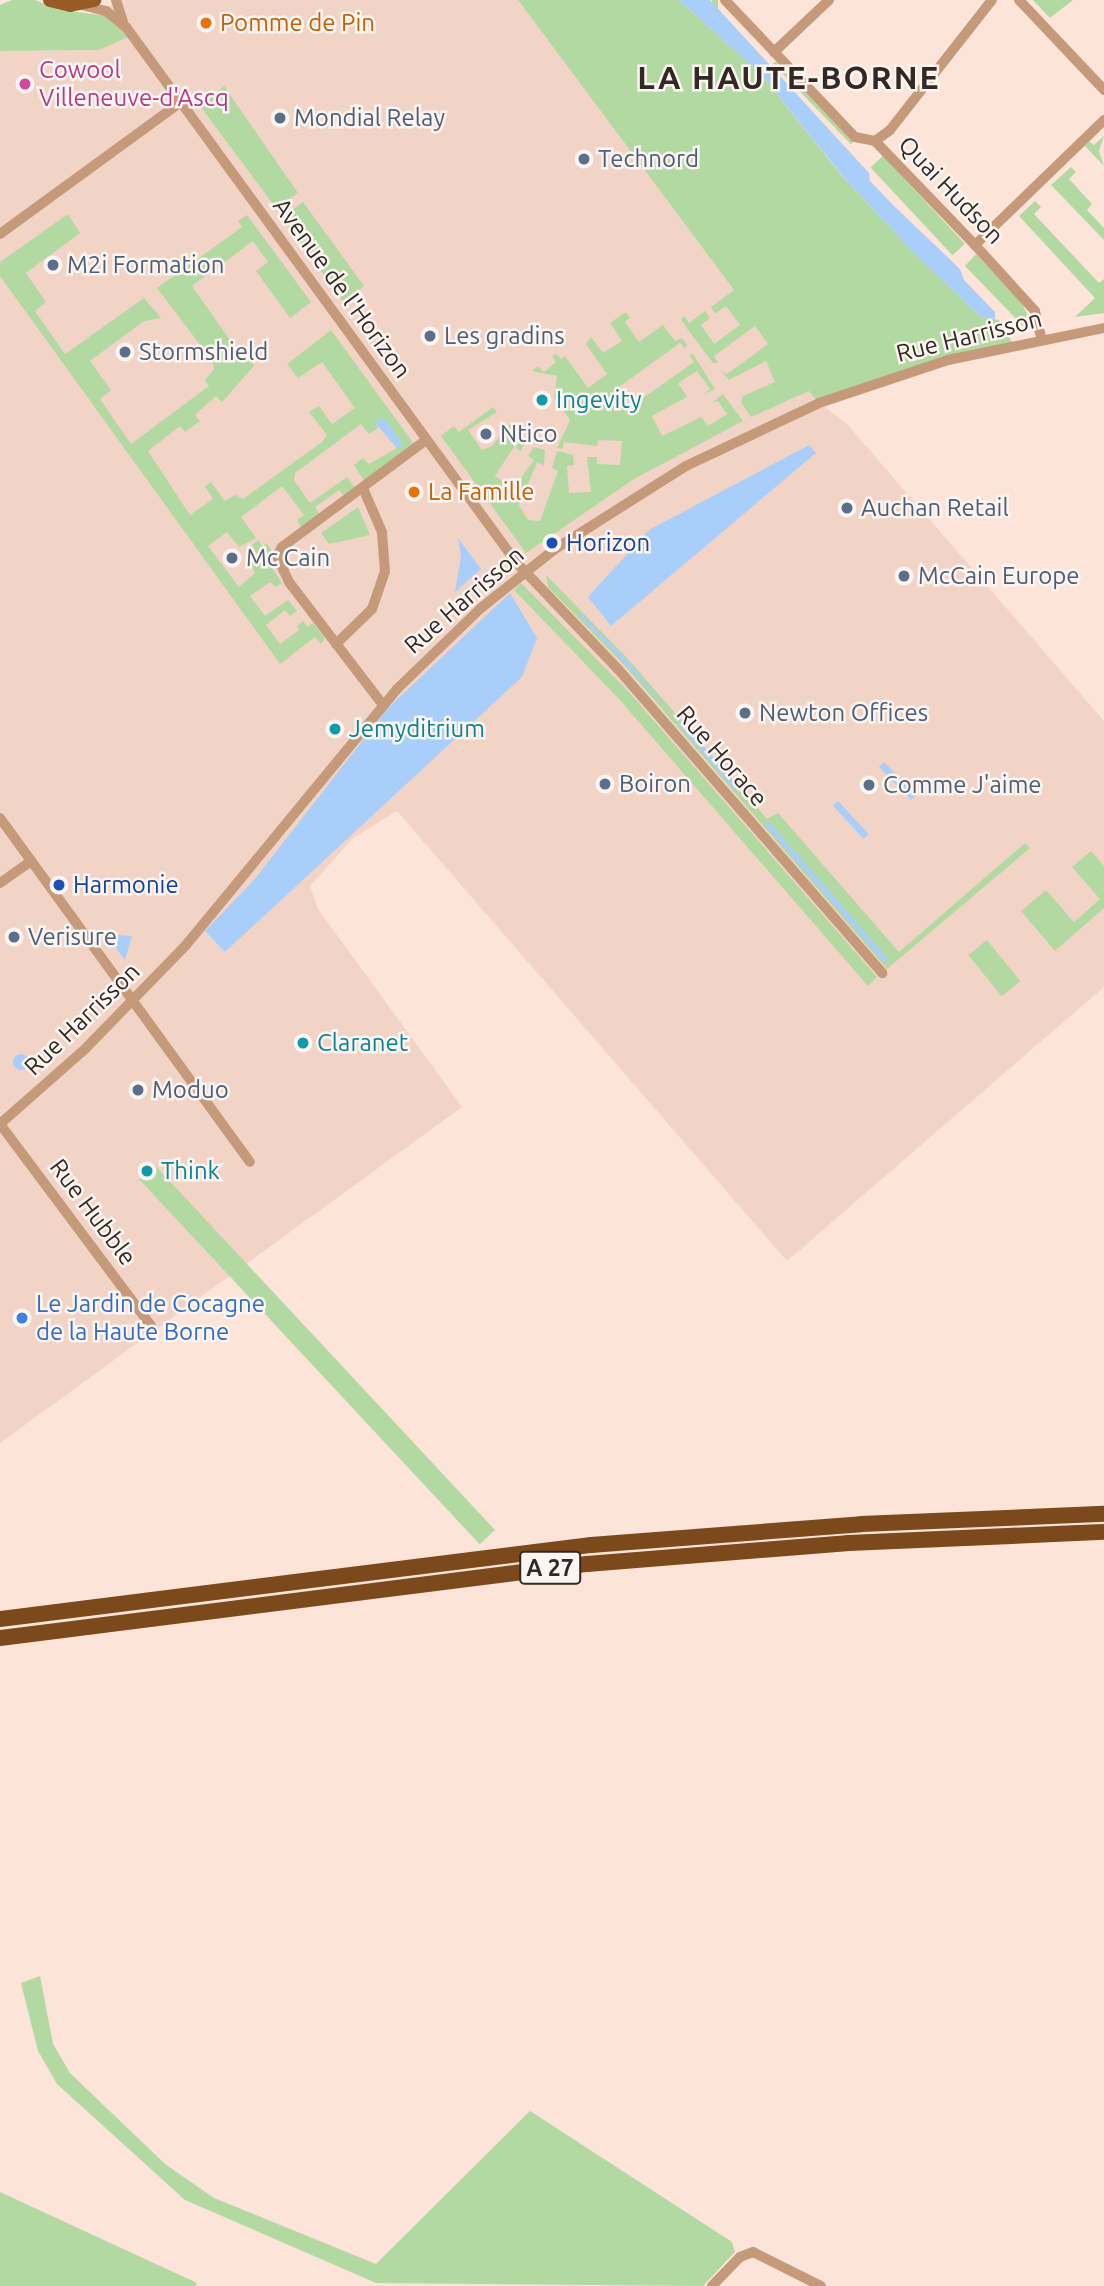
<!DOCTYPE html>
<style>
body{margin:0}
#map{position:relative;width:1104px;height:2286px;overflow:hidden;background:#fce4d9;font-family:Ubuntu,sans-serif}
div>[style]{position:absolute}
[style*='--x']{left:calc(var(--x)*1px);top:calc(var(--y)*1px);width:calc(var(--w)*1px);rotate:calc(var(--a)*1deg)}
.built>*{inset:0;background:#f2d4c7}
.green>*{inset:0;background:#b2d9a1;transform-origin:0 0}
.water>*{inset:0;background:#aacefa;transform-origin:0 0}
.round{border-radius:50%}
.minor>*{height:10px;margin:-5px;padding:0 5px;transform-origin:5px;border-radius:5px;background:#c59a7a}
.major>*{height:14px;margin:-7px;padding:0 7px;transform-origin:7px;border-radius:7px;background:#975b27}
.highway>*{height:16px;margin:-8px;padding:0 8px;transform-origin:8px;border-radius:8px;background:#7c491c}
.dots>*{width:19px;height:19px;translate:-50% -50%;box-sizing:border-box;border:4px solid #fbf5f2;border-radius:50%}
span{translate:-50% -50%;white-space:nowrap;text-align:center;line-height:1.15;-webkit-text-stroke:5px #fbf5f2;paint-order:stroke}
.shield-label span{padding:2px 5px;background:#fbf5f2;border:2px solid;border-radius:5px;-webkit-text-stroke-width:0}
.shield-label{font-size:23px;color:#332823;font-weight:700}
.food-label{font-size:24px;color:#c56008}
.left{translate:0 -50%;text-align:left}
.hotel-label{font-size:24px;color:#b23c85}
.service-label{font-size:24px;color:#4e5e75}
.street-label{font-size:24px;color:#332823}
.culture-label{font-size:24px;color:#0d838f}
.transit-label{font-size:24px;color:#164399}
.shop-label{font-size:24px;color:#366cbe}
.district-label{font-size:32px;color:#332823;font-weight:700;letter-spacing:2px}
</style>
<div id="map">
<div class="built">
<i style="clip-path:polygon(118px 0,518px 0,817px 401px,847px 424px,1104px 721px,1104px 987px,787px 1261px,397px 811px,353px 838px,310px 886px,318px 909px,462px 1107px,0 1443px,0 51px,99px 50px,127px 37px,99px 13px)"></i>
</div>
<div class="green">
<i style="clip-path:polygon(12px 0,35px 0,60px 10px,108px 16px,128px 37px,99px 50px,0 51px,0 5px)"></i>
<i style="clip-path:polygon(518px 0,679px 0,761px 74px,842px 176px,912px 251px,981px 317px,999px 320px,1017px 350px,931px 362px,817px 401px,809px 391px,751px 417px,741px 402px,743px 396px,775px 382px,766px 361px,729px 380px,721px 370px,727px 374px,768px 344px,755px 326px,714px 356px,718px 363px,713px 363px,688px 330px,681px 319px,684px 316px,689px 323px,705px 311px,710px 318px,701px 325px,714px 344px,740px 325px,726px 306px,715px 314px,711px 307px,734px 290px)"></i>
<i style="left:712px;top:0;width:6px;height:72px"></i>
<i style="clip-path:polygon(1033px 0,1073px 0,1050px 18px)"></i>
<i style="left:776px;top:61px;width:112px;height:4px;rotate:46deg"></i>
<i style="clip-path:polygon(224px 86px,298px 193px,276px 208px,200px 106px)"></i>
<i style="clip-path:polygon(1104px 136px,1099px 151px,1104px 166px,1085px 146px,1089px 141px,1094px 145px)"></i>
<i style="left:883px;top:156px;width:120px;height:17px;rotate:47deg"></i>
<i style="clip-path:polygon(1071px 167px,1076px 172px,1069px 179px,1092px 204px,1087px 210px,1104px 228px,1104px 240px,1051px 185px)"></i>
<i style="clip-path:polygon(1035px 201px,1041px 207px,1034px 214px,1099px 283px,1104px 279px,1104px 313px,1075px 317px,1095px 298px,1019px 216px)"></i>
<i style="left:303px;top:202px;width:104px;height:26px;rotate:54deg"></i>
<i style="clip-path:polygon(68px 214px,80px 233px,26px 273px,46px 302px,35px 311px,65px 354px,144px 298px,161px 318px,144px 321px,90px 361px,111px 390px,100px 399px,131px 444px,209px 386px,205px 380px,214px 369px,213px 362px,157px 288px,242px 227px,238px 221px,247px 215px,311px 302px,290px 318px,256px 271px,268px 262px,253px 241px,192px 286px,241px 356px,246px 352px,254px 366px,222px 402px,216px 396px,195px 415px,200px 421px,185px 432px,180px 426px,148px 451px,190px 515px,213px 499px,205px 486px,211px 482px,225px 501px,235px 495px,243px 499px,322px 442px,327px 435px,309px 412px,319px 406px,332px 424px,355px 408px,322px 362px,298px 378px,287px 364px,331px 330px,414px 444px,364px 481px,354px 465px,363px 458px,369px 464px,397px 448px,383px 417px,375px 423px,378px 428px,369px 434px,361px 424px,295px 473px,294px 480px,310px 503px,347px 477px,355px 488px,344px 495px,339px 490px,315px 507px,319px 514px,301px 527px,297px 520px,304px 515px,282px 486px,241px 517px,256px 538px,239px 547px,227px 532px,208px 546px,239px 587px,255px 573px,251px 564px,258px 556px,252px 545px,258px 540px,262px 546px,266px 543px,272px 551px,270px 565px,282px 583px,276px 587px,270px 582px,250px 596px,265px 616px,288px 600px,297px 611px,290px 616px,285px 610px,266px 625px,280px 644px,299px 630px,297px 626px,303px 621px,307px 627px,313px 623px,325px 638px,321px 644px,315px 637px,280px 664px,0 276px,0 262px)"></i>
<i style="clip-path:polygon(976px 254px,1022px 303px,1032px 325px,1023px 326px,965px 266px)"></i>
<i style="clip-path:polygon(626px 312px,630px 318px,625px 322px,639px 342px,663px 325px,675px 341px,682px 338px,687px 345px,685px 349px,680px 343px,616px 389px,629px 408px,694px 362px,689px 355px,693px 354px,715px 389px,704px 394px,710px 389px,697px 371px,678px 383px,687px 397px,652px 416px,662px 436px,701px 417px,708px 426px,727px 414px,718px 401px,712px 403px,723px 394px,743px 421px,634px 479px,526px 553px,441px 436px,454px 426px,459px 432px,493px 407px,497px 412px,468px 430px,482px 450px,492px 446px,510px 424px,521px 439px,528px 435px,521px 451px,514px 447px,495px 476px,513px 489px,534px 460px,528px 456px,534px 447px,545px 450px,544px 465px,537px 463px,519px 505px,528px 520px,540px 521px,558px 471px,552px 468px,557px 451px,573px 455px,574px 465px,567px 466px,569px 493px,591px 492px,587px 457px,597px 457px,597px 464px,620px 465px,622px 441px,598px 440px,597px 446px,564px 442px,562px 449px,557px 448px,570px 420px,554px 397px,557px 376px,532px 371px,538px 366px,544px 372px,556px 362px,552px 356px,556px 354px,561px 359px,565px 356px,588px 388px,607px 374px,586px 344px,591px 337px,603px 353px,622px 341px,610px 323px)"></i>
<i style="clip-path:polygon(358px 507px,370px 535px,329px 544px,321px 533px)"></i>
<i style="clip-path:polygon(546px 575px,628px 659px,767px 819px,778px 813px,899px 952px,1025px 843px,1030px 848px,887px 969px,624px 665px,548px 587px)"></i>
<i style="clip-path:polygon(521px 583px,628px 691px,877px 977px,868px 986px,619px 699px,514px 590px)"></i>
<i style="clip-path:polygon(1091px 851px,1104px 866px,1104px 908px,1055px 951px,1021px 911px,1046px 890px,1074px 922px,1100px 899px,1072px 867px)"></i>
<i style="left:987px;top:940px;width:53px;height:24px;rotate:51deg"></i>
<i style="left:495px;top:1530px;width:21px;height:499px;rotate:137deg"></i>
<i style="clip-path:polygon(40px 1976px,53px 2044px,70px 2073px,165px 2164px,214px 2198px,376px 2264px,530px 2111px,732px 2242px,735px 2252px,703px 2286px,376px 2283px,185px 2200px,57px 2084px,38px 2051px,21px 1983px)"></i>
<i style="clip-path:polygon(0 2192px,197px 2283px,195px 2286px,0 2286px)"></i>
</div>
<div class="water">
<i style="clip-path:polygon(679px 0,710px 0,869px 173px,870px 181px,893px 205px,960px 269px,964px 280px,995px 312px,995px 319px,981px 317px,912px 251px,844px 178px,761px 74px)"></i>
<i style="clip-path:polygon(383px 417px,403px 444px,397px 448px,375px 423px)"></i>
<i style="clip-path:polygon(809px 445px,816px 453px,611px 626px,588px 597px,649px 530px)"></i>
<i style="clip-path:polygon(458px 538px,481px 569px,455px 592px,461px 556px)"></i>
<i style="clip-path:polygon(510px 593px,537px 638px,522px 677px,225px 952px,205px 931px,253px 881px,388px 708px)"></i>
<i style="clip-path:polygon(581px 613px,627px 660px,666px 707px,579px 615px)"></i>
<i style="clip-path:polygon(681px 721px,738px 786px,734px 789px,678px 724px)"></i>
<i style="left:884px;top:762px;width:46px;height:7px;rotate:46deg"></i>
<i style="left:838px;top:801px;width:45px;height:7px;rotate:47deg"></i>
<i style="left:769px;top:822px;width:182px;height:5px;rotate:49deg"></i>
<i style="clip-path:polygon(105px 934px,132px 936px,125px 960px)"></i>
<i class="round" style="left:13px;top:1054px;width:16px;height:16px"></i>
</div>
<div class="minor">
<i style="--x:116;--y:0;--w:22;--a:72"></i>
<i style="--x:725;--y:0;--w:189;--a:46.5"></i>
<i style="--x:855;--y:137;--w:20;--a:11"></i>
<i style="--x:875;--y:141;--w:144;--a:46.1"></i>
<i style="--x:975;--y:245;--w:89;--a:47.7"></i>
<i style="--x:1035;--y:311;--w:28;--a:77"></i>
<i style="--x:1019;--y:0;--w:124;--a:46.6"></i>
<i style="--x:82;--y:5;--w:25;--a:14"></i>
<i style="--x:106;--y:11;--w:26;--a:39"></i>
<i style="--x:126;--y:27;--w:662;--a:53.91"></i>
<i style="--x:516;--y:562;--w:148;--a:46.4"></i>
<i style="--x:618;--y:669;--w:403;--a:49"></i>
<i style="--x:774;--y:52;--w:76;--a:-43.4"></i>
<i style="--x:875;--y:141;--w:19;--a:-36"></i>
<i style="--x:890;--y:130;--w:165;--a:-51.9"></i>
<i style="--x:0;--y:234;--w:224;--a:-36.1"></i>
<i style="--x:975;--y:245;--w:180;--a:-44.1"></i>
<i style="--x:336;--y:644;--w:50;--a:-44.2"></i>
<i style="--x:372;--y:609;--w:39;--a:-71"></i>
<i style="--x:385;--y:572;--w:40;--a:-94.3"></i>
<i style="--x:382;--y:532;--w:48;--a:-113.4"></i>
<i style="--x:383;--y:705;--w:155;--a:-127.4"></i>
<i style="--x:289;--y:582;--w:29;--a:-115"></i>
<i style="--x:277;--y:556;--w:10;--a:-61"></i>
<i style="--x:282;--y:547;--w:179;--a:-36.6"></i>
<i style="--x:0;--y:818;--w:425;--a:54"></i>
<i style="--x:0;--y:883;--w:38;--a:-35"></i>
<i style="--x:0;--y:1124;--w:113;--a:-41.4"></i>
<i style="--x:85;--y:1049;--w:145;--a:-45.8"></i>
<i style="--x:186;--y:945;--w:332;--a:-50.5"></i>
<i style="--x:397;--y:689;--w:117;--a:-44"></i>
<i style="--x:481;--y:608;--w:95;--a:-38.6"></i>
<i style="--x:555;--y:549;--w:155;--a:-32.4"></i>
<i style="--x:686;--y:466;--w:147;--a:-25.3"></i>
<i style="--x:819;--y:403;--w:136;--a:-18.4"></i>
<i style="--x:948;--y:360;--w:159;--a:-11.6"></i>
<i style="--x:0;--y:1124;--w:252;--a:53.2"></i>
<i style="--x:712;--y:2286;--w:40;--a:-46"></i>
<i style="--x:740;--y:2257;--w:14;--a:-21"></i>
<i style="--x:753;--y:2252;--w:76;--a:26.6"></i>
</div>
<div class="major">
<i style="--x:50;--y:0;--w:21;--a:14"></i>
<i style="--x:70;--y:5;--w:25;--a:-12"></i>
</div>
<div class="highway">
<i style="--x:0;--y:1619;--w:596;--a:-7.14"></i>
<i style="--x:591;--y:1545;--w:271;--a:-4.4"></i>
<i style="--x:861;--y:1524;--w:243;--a:-2.4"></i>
<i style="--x:0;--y:1638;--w:592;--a:-7.19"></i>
<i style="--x:587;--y:1564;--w:263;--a:-4.6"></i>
<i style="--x:849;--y:1543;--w:255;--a:-2.5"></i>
</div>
<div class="dots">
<i style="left:206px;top:23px;background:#e8710a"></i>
<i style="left:25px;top:84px;background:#d1479c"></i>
<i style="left:280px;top:118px;background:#5c6f8a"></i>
<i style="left:584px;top:159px;background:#5c6f8a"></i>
<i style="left:53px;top:265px;background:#5c6f8a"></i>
<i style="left:430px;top:336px;background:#5c6f8a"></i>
<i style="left:125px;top:352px;background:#5c6f8a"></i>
<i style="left:542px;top:400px;background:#0f9aa8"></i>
<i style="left:486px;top:434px;background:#5c6f8a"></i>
<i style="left:414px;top:492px;background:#e8710a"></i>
<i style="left:847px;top:508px;background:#5c6f8a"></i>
<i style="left:552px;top:543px;background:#1a4fb4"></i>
<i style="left:232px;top:558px;background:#5c6f8a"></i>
<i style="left:904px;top:576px;background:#5c6f8a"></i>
<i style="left:745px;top:713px;background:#5c6f8a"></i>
<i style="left:335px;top:729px;background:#0f9aa8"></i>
<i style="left:605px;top:784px;background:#5c6f8a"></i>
<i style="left:869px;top:785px;background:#5c6f8a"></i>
<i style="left:59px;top:885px;background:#1a4fb4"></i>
<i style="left:14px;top:937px;background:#5c6f8a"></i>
<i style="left:303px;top:1043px;background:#0f9aa8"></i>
<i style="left:138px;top:1090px;background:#5c6f8a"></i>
<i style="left:147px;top:1171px;background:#0f9aa8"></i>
<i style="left:22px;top:1318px;background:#3f7fe0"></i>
</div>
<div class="shield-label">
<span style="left:550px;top:1568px">A 27</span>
</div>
<div class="food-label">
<span class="left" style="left:220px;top:23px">Pomme de Pin</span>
<span class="left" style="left:428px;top:492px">La Famille</span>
</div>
<div class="hotel-label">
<span class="left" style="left:39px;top:84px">Cowool<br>Villeneuve-d'Ascq</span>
</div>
<div class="service-label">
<span class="left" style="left:294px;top:118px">Mondial Relay</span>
<span class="left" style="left:598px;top:159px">Technord</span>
<span class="left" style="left:67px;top:265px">M2i Formation</span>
<span class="left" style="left:444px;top:336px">Les gradins</span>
<span class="left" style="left:139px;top:352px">Stormshield</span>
<span class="left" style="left:500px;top:434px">Ntico</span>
<span class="left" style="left:861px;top:508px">Auchan Retail</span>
<span class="left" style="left:246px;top:558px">Mc Cain</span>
<span class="left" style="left:918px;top:576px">McCain Europe</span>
<span class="left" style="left:759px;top:713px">Newton Offices</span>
<span class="left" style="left:619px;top:784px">Boiron</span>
<span class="left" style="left:883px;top:785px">Comme J'aime</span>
<span class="left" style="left:28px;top:937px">Verisure</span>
<span class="left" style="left:152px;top:1090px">Moduo</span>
</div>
<div class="street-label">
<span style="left:951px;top:190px;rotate:46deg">Quai Hudson</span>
<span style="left:342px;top:288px;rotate:54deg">Avenue de l'Horizon</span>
<span style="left:969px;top:336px;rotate:-14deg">Rue Harrisson</span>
<span style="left:464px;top:600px;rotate:-41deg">Rue Harrisson</span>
<span style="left:722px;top:756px;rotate:49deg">Rue Horace</span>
<span style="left:82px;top:1019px;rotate:-44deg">Rue Harrisson</span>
<span style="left:93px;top:1212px;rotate:53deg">Rue Hubble</span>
</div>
<div class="culture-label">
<span class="left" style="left:556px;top:400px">Ingevity</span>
<span class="left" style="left:349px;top:729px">Jemyditrium</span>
<span class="left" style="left:317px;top:1043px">Claranet</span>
<span class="left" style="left:161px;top:1171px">Think</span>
</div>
<div class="transit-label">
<span class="left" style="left:566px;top:543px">Horizon</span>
<span class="left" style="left:73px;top:885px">Harmonie</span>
</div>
<div class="shop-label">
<span class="left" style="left:36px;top:1318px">Le Jardin de Cocagne<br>de la Haute Borne</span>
</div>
<div class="district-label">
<span style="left:789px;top:77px">LA HAUTE-BORNE</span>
</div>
</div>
